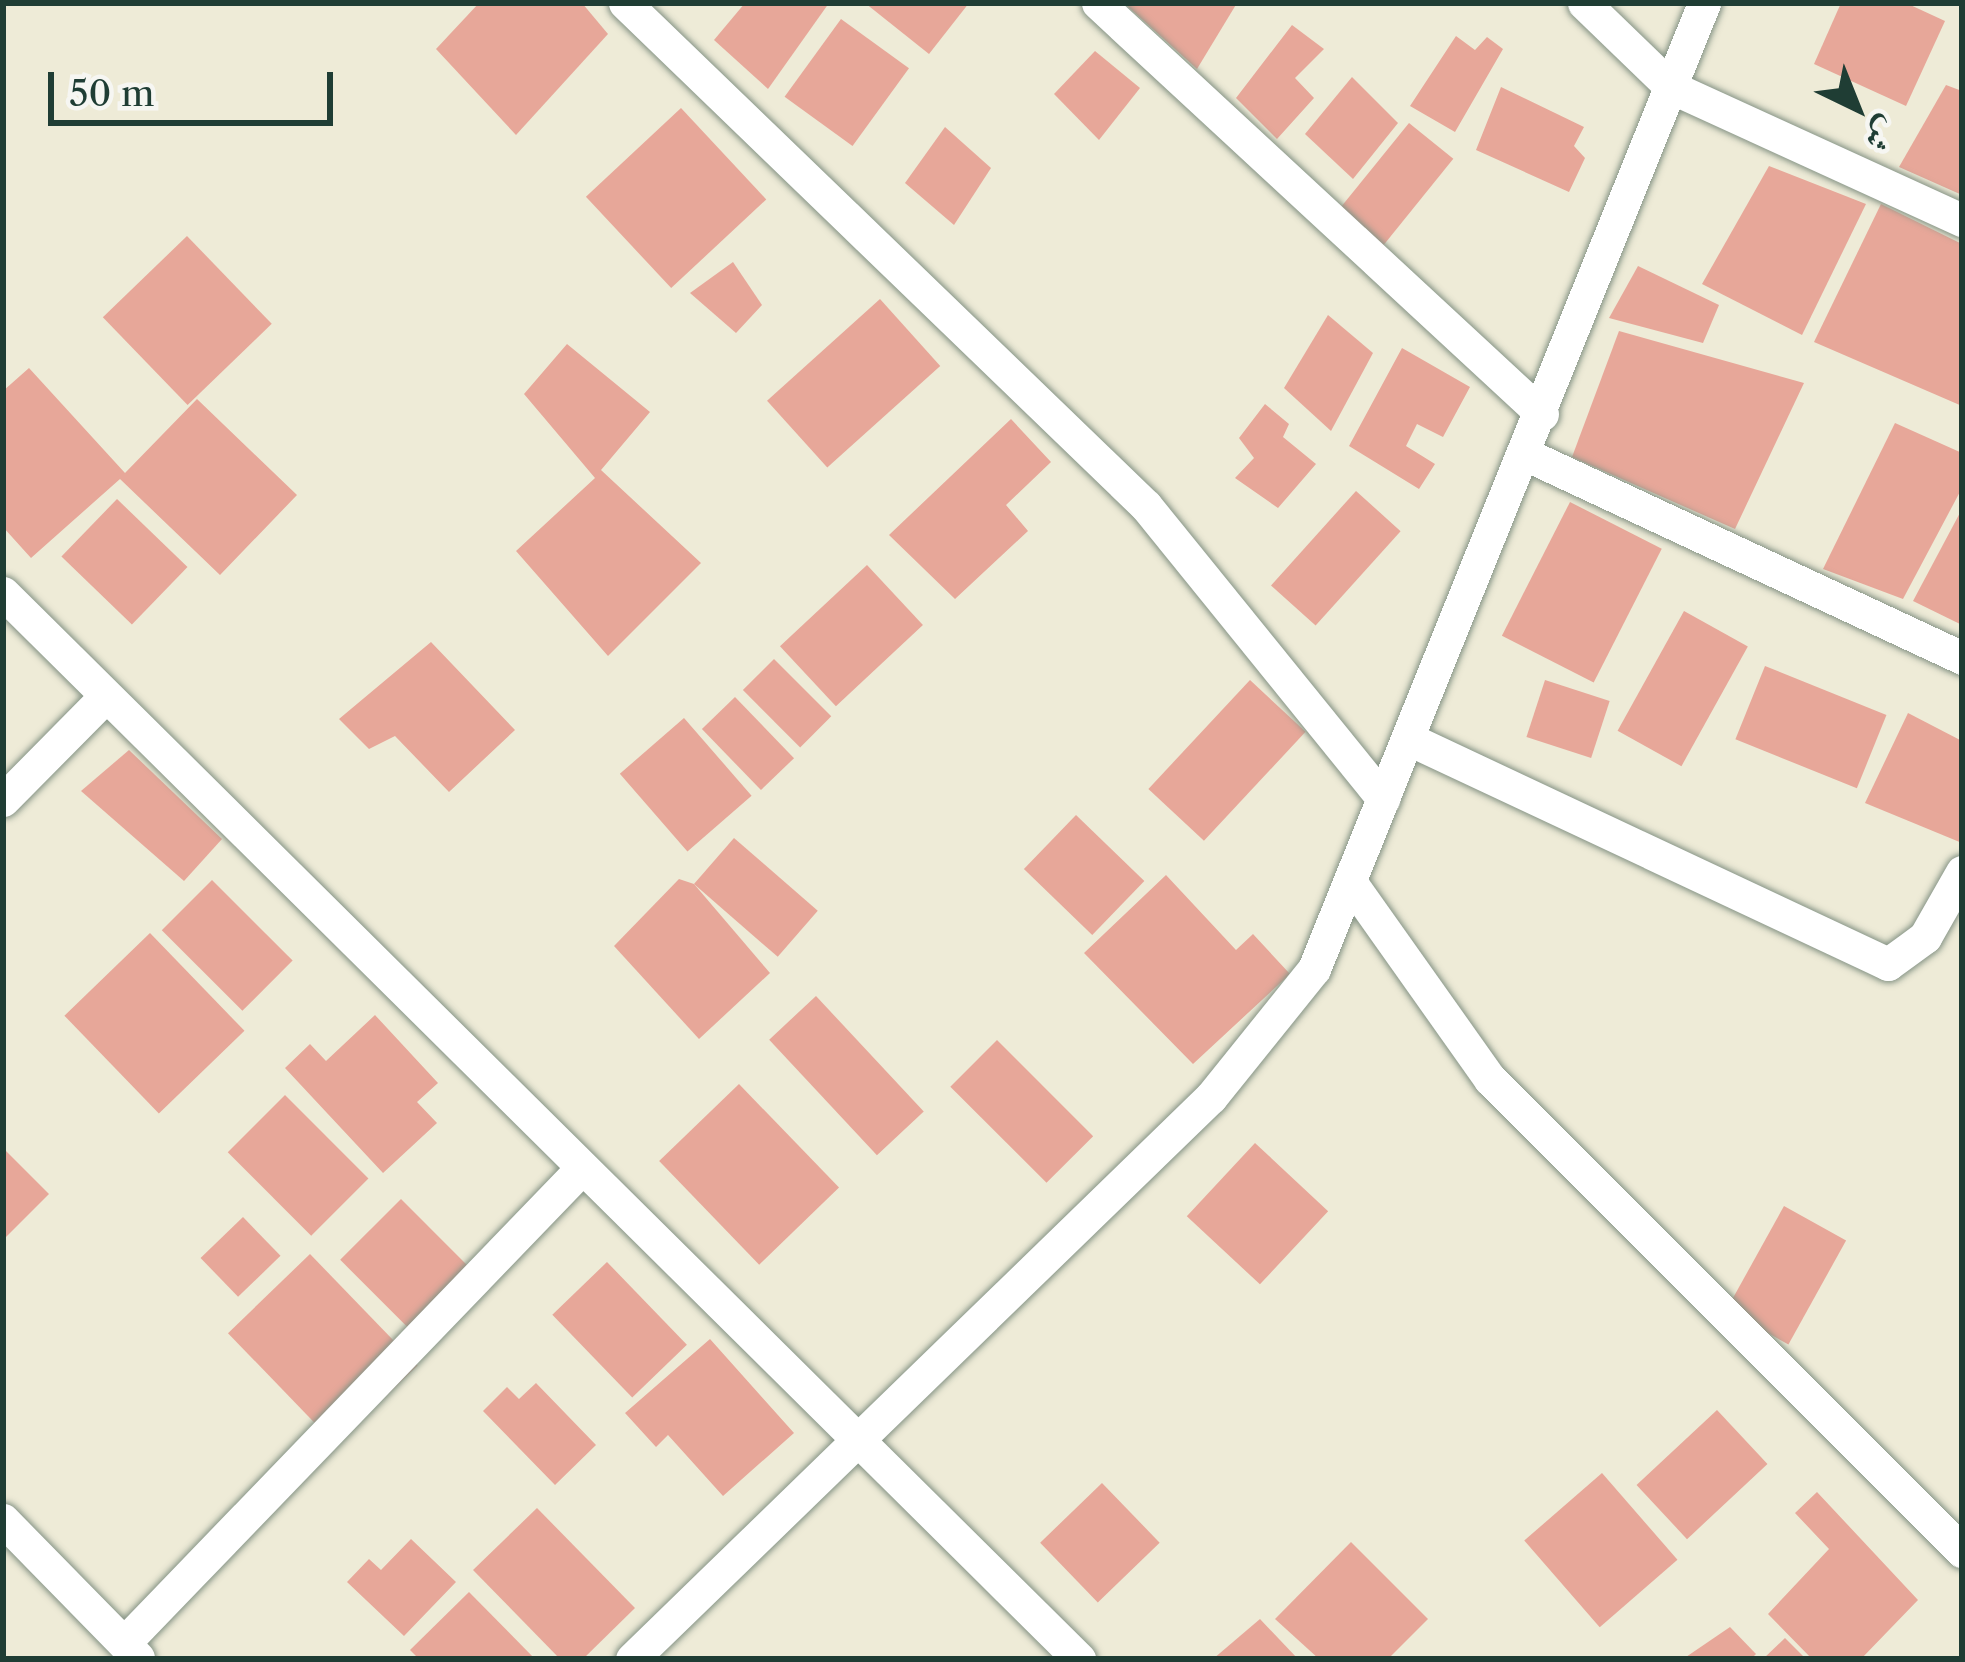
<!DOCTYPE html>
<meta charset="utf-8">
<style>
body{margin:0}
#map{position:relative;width:1965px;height:1662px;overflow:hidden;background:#eeebd7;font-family:"Libre Caslon Text",Amiri,serif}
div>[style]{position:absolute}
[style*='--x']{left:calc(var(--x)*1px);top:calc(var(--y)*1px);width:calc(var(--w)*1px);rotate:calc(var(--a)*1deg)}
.building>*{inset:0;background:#e7a799;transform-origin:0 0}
.roads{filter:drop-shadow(0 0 3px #869486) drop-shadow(0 0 3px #869486)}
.street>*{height:33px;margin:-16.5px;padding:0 16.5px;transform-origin:16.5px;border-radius:16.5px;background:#fff}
span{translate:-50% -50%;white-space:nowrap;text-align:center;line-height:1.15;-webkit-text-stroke:10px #f6f6f2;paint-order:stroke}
.frame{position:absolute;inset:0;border:6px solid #1f3d34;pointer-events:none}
.north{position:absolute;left:1797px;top:48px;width:120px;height:120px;-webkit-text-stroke:9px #f6f6f2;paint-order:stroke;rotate:137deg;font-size:33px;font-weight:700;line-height:48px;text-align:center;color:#1f3d34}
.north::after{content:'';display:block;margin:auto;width:42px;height:54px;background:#1f3d34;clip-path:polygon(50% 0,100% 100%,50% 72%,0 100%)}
.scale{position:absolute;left:48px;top:72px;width:285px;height:54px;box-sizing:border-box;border:6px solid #1f3d34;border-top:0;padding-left:15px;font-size:36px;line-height:42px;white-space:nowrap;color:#1f3d34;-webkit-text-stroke:9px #f6f6f2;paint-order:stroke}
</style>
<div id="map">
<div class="building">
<i style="clip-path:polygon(479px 3px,582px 3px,608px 34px,516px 135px,436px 49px)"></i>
<i style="clip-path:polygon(745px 3px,829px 3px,768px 89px,714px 40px)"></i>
<i style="clip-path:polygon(865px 3px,969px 3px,929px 54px)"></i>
<i style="clip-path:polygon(1124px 3px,1237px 3px,1197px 69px)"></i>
<i style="clip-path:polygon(1841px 3px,1906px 3px,1945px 21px,1906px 106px,1814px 64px)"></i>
<i style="left:841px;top:19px;width:84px;height:96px;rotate:36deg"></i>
<i style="clip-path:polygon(1292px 25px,1324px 49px,1295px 78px,1314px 98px,1277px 139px,1236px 98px)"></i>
<i style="clip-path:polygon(1456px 36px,1475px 50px,1487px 37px,1503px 49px,1455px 132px,1410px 106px)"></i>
<i style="clip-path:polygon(1095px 51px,1140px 88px,1099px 140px,1054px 94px)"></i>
<i style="clip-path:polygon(1352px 77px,1398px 123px,1353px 179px,1305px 134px)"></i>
<i style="clip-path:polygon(1946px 85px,1962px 91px,1962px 195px,1899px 167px)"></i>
<i style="clip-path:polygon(1501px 87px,1584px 127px,1574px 146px,1585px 158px,1569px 192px,1476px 150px)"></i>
<i style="left:681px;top:108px;width:125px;height:130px;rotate:47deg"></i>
<i style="left:1409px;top:123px;width:57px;height:111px;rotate:39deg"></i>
<i style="clip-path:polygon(945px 127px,991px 168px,954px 225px,905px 183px)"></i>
<i style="clip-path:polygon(1769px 166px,1866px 204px,1802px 335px,1702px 284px)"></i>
<i style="clip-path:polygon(1881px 204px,1962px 244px,1962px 406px,1814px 342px)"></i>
<i style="left:187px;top:236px;width:122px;height:117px;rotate:46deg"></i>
<i style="clip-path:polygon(733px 262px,762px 305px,736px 333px,690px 293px)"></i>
<i style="clip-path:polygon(1638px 266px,1719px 305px,1703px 343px,1609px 318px)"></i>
<i style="left:880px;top:299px;width:90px;height:152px;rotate:48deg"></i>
<i style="clip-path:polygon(1328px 315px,1373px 353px,1331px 431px,1284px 388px)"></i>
<i style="clip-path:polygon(1619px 331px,1804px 383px,1735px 529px,1572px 457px)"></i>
<i style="clip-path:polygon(567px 344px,650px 412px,601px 470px,701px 563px,608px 656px,516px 551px,595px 478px,524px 394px)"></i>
<i style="clip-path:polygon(1402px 348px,1470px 387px,1443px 437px,1417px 424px,1406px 446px,1435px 464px,1419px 489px,1349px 446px)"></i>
<i style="clip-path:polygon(29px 368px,125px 473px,197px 399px,297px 495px,220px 575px,120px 479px,31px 558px,3px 527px,3px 391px)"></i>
<i style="clip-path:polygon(1265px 404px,1289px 424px,1283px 437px,1316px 464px,1278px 508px,1235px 478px,1254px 458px,1239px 438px)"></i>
<i style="clip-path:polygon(1011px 419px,1051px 462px,1006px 505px,1028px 531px,955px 599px,889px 535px)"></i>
<i style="clip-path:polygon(1895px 423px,1962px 453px,1962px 488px,1903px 599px,1823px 569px)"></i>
<i style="left:1356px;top:491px;width:60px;height:127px;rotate:42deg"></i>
<i style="left:117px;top:499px;width:98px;height:80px;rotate:44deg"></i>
<i style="left:1570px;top:502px;width:103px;height:150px;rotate:27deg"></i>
<i style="clip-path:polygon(1962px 509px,1962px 625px,1913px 601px)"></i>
<i style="left:867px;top:565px;width:82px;height:119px;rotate:47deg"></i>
<i style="left:1684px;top:611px;width:73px;height:137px;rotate:29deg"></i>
<i style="clip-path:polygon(431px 642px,515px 730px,449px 792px,395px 736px,369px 749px,339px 719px)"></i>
<i style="left:774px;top:659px;width:81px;height:44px;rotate:45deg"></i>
<i style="left:1765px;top:666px;width:131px;height:79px;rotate:22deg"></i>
<i style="left:1250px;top:680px;width:76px;height:149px;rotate:43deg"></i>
<i style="left:1545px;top:680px;width:68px;height:60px;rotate:18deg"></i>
<i style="left:735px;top:697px;width:85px;height:46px;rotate:46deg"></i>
<i style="clip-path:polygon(1908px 713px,1962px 741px,1962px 843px,1865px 803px)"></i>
<i style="left:684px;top:718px;width:103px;height:85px;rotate:49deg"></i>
<i style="clip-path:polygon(129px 750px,222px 839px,184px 881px,81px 791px)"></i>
<i style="left:1076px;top:815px;width:95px;height:75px;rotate:44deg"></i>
<i style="left:734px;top:838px;width:111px;height:61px;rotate:41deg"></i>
<i style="clip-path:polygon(1166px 875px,1236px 950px,1253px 934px,1290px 974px,1193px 1064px,1084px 953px)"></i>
<i style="clip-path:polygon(679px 879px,694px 884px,770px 973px,699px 1039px,614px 946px)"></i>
<i style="left:212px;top:880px;width:114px;height:71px;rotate:45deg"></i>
<i style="left:150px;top:933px;width:136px;height:119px;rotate:46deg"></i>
<i style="left:816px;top:996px;width:158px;height:64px;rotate:47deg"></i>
<i style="clip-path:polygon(375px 1015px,438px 1083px,417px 1102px,437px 1123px,383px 1173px,285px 1068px,310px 1044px,326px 1061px)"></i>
<i style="left:997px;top:1040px;width:136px;height:66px;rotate:45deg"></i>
<i style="left:739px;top:1084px;width:144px;height:111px;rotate:46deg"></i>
<i style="left:285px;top:1095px;width:118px;height:81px;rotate:45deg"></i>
<i style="left:1255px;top:1143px;width:100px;height:100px;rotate:43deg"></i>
<i style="clip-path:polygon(3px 1148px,49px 1194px,3px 1240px)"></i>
<i style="left:401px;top:1199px;width:95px;height:86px;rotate:45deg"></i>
<i style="left:1784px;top:1206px;width:71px;height:119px;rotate:29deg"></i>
<i style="left:243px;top:1217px;width:54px;height:59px;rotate:46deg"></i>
<i style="left:310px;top:1254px;width:155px;height:114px;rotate:46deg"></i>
<i style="left:607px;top:1262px;width:115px;height:76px;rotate:46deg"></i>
<i style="clip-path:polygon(710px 1339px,794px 1433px,723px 1496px,668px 1435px,656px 1447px,625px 1413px)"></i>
<i style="clip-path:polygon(536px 1383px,596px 1445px,555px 1485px,483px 1411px,507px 1387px,519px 1399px)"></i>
<i style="left:1717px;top:1410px;width:74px;height:110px;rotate:47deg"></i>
<i style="left:1602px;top:1473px;width:115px;height:103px;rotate:49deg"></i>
<i style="left:1102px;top:1483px;width:83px;height:86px;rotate:46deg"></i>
<i style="clip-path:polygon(1817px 1492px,1918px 1600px,1861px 1659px,1812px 1659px,1768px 1614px,1829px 1549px,1795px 1513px)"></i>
<i style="clip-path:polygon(537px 1508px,635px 1608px,583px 1659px,560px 1659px,473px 1570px)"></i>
<i style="clip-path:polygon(411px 1539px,456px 1582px,404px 1636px,347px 1582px,369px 1559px,381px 1570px)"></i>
<i style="clip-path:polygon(1351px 1542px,1428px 1619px,1388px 1659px,1319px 1659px,1275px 1619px)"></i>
<i style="clip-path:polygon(469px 1592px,535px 1659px,419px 1659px,410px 1650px)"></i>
<i style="clip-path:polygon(1260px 1619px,1298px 1659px,1213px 1659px)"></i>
<i style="clip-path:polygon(1730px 1627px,1756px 1654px,1751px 1659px,1683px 1659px)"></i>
<i style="clip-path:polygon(1785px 1638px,1806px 1659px,1763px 1659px)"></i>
</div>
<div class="roads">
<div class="street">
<i style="--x:625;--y:3;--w:724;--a:43.99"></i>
<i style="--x:1146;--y:506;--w:377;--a:51"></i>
<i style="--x:1098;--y:3;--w:605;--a:42.79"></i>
<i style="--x:1584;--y:3;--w:121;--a:44"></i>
<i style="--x:1671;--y:87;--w:320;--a:24.6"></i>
<i style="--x:1527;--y:455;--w:480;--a:25"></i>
<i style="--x:3;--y:593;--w:1515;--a:44.73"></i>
<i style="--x:1411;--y:740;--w:527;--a:25.15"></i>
<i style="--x:1888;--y:964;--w:46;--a:-36.1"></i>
<i style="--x:1925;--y:937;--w:75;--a:-60.4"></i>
<i style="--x:3;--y:800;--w:146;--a:-45.3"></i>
<i style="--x:1351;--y:883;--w:240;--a:54.7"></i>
<i style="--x:1490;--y:1079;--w:668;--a:45"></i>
<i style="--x:3;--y:1520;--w:193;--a:45.6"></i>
<i style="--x:124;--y:1643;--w:660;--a:-46.04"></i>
<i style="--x:632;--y:1659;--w:807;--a:-44.15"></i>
<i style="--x:1211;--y:1097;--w:164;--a:-51.2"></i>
<i style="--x:1314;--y:969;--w:1042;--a:-68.01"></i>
</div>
</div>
<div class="frame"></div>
<div class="north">ش</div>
<div class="scale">50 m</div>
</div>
